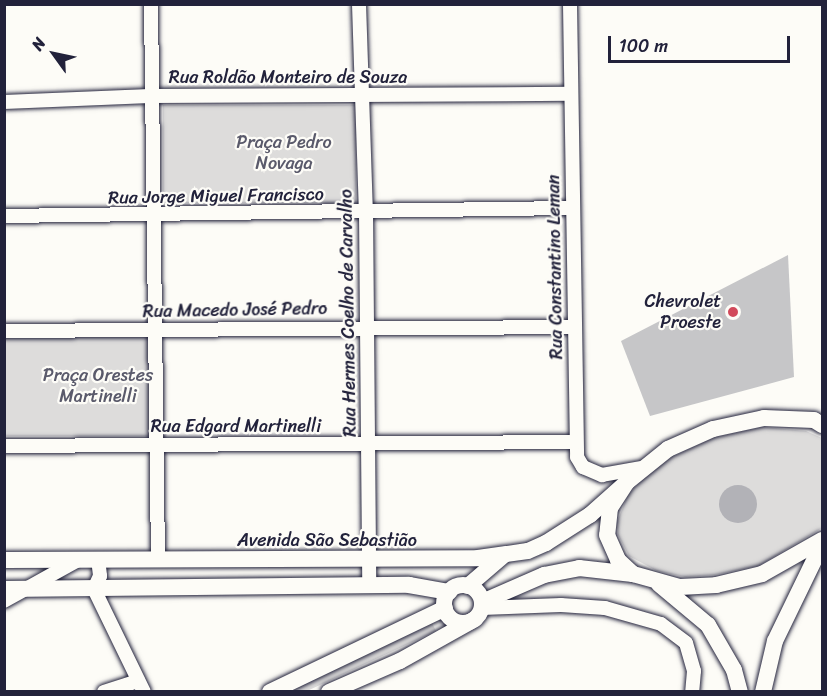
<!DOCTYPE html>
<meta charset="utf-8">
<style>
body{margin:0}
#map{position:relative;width:827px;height:696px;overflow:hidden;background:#fdfcf7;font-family:Sriracha,sans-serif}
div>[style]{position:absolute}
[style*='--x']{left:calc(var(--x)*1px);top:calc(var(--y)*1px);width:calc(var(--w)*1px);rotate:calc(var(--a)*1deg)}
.green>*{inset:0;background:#dddcdb;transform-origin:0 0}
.water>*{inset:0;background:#b2b2b7}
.round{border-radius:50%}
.building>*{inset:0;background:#c6c6c8}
.roads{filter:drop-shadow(0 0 2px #22223b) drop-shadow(0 0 2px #22223b)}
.minor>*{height:14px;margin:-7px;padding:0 7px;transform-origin:7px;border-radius:7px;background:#fdfcf7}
.major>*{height:16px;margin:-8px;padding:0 8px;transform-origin:8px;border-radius:8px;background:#fdfcf7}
.major>.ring{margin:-8px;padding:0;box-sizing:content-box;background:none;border:16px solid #fdfcf7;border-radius:50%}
.dots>*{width:16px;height:16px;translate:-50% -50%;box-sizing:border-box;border:3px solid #fdfcf7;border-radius:50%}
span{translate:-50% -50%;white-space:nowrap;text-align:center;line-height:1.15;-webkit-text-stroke:4.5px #fdfcf7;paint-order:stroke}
.street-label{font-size:18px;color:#22223b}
.park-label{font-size:18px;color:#5a5a6b}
.poi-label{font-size:18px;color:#22223b}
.right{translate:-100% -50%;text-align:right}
.frame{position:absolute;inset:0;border:6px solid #22223b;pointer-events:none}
.north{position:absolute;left:24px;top:24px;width:60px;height:60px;-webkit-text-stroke:4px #fdfcf7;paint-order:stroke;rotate:303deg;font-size:16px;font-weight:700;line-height:24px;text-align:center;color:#22223b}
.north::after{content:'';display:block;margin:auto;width:21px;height:27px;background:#22223b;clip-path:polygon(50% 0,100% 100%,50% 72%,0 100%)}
.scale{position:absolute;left:608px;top:36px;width:182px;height:27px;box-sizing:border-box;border:3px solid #22223b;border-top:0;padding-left:8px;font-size:18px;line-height:21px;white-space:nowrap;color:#22223b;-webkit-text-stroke:4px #fdfcf7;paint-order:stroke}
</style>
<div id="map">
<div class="green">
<i style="left:163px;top:105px;width:193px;height:98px"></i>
<i style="left:149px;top:336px;width:100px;height:145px;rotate:90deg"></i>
<i style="clip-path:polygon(762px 427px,806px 431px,822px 438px,822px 528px,758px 566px,714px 575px,685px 577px,657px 571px,629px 556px,618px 535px,617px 522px,628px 495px,645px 477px,672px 457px,713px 438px)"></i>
<i style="clip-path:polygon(431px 621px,436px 631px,307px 691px,284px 692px)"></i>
</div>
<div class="water">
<i class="round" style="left:719px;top:485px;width:38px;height:38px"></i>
</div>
<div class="building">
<i style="clip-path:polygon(788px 255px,794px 377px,650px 416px,621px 341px)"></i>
</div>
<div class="roads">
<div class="minor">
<i style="--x:151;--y:4;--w:554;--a:89.28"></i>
<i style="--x:359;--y:4;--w:207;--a:88.1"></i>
<i style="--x:366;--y:211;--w:374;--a:89.5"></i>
<i style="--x:570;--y:4;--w:453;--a:89.1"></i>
<i style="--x:577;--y:457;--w:12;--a:59"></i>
<i style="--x:583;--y:467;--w:21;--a:23"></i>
<i style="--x:602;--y:475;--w:39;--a:-10"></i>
<i style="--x:4;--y:102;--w:146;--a:-2.4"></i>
<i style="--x:150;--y:96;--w:421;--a:-0.3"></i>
<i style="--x:4;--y:216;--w:568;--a:-0.81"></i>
<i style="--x:4;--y:331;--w:570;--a:-0.4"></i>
<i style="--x:4;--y:446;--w:571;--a:-0.4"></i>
<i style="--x:98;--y:559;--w:17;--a:83"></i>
<i style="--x:100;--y:576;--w:14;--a:115"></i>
<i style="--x:94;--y:589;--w:114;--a:64.1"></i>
<i style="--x:4;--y:601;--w:85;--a:-29"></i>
<i style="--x:482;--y:608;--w:79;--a:-2.2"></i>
<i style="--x:561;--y:605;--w:44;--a:3.9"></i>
<i style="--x:605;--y:608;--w:58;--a:15.9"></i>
<i style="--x:661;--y:624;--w:31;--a:37"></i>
<i style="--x:686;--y:643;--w:29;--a:74"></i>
<i style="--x:694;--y:671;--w:21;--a:95"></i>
<i style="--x:104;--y:692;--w:36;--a:-18"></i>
</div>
<div class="major">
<i style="--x:822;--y:425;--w:9;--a:-148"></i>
<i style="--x:814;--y:420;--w:50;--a:-177.7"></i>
<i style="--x:764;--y:418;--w:52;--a:167.8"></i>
<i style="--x:713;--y:429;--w:49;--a:156"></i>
<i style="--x:668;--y:449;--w:53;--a:141.2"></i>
<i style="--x:627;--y:482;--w:31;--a:123"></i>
<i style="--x:610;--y:508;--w:27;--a:96"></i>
<i style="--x:607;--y:535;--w:27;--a:66"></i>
<i style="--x:618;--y:560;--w:21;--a:43"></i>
<i style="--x:633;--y:574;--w:49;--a:15.5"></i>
<i style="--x:680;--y:587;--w:36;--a:-3"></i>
<i style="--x:716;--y:585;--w:47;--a:-13.4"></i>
<i style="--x:762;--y:574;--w:69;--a:-29.5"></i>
<i style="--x:4;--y:560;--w:474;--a:-0.2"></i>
<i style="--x:478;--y:558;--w:50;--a:-8"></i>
<i style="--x:528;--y:551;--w:20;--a:-24"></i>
<i style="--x:546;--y:543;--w:52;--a:-32.5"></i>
<i style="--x:590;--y:515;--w:50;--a:-41.7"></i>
<i style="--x:659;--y:584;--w:64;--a:39.9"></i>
<i style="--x:708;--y:625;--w:52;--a:60"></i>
<i style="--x:734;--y:670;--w:23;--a:75"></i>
<i class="ring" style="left:444px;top:585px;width:22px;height:22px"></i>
<i style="--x:468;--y:586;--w:48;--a:-40.7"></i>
<i style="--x:4;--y:589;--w:405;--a:-0.6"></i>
<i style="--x:409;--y:585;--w:41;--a:9.9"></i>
<i style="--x:482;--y:602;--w:68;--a:-23.5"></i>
<i style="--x:544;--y:575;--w:36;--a:-11"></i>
<i style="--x:579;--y:568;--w:54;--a:6.3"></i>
<i style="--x:270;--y:692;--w:194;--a:-25.6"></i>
<i style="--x:329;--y:692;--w:77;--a:-23.6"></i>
<i style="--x:400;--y:661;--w:86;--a:-29.2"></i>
<i style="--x:763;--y:692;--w:52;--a:-76.8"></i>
<i style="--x:775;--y:641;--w:108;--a:-64.1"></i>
</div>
</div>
<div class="dots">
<i style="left:733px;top:312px;background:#d1495b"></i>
</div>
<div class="street-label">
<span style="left:288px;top:77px">Rua Roldão Monteiro de Souza</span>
<span style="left:216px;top:196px;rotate:-1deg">Rua Jorge Miguel Francisco</span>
<span style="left:555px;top:267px;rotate:-91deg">Rua Constantino Leman</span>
<span style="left:235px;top:310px;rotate:-1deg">Rua Macedo José Pedro</span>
<span style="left:348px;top:313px;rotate:-91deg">Rua Hermes Coelho de Carvalho</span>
<span style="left:236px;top:426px">Rua Edgard Martinelli</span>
<span style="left:327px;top:540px">Avenida São Sebastião</span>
</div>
<div class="park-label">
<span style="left:284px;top:153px">Praça Pedro<br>Novaga</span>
<span style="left:98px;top:386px">Praça Orestes<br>Martinelli</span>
</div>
<div class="poi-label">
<span class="right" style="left:721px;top:312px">Chevrolet<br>Proeste</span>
</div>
<div class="frame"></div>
<div class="north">N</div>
<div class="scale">100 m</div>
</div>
